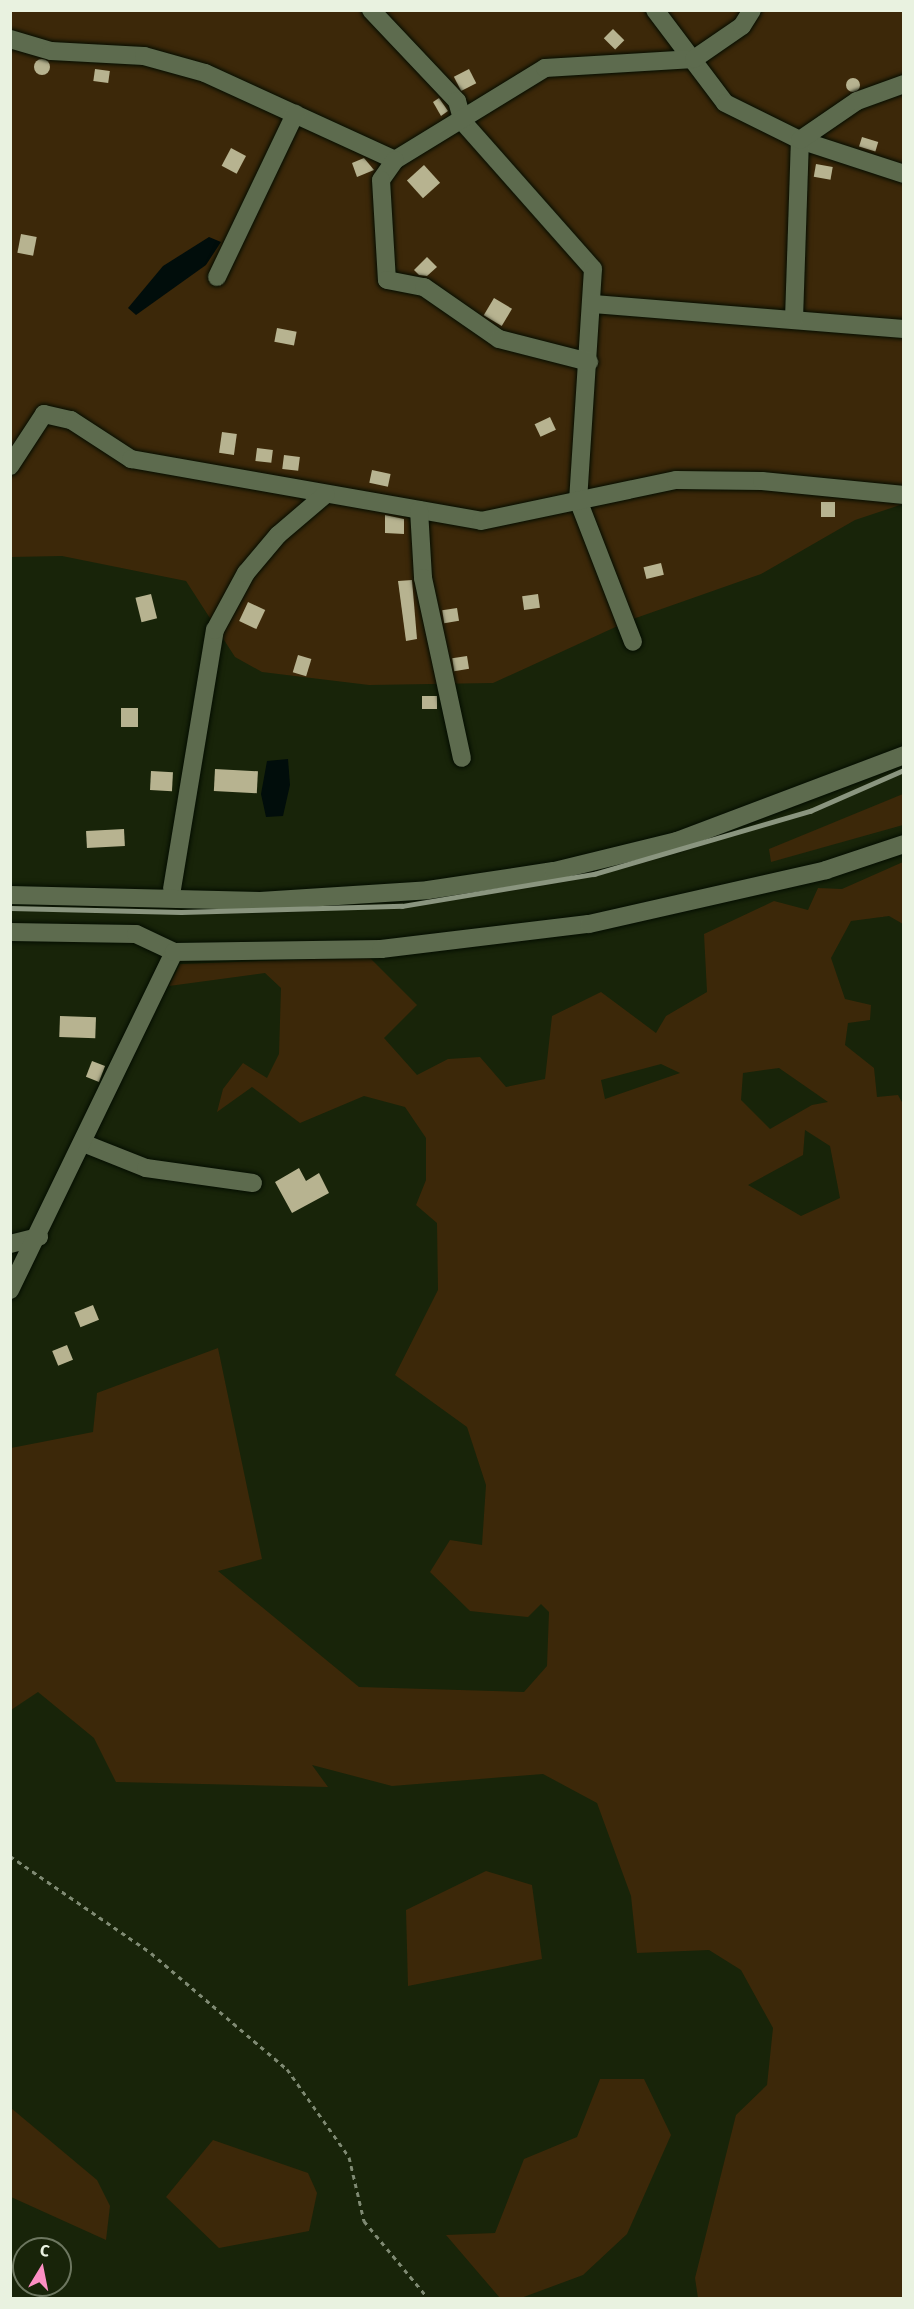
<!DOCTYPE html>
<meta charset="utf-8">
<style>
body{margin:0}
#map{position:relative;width:914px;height:2309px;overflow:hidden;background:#182409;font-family:"Fira Sans",sans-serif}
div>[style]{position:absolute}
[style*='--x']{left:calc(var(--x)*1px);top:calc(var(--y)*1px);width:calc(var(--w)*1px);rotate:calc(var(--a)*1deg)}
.green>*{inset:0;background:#3c2809}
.water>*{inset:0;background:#010d0b}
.building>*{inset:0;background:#b7b390;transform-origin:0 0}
.round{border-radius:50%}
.path>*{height:3px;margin-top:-1.5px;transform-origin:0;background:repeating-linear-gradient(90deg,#7f8a73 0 4.5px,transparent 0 9px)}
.roads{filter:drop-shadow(0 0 2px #040d00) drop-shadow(0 0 2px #040d00)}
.minor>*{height:18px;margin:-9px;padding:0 9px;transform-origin:9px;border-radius:9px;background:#5d6b4e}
.rail>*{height:4.5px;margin:-2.25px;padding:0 2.25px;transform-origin:2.25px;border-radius:2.25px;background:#8a957f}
span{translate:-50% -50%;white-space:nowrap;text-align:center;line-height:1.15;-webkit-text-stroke:6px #182409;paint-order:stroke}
.frame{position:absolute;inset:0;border:12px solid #e9f2e0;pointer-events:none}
.north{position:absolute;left:12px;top:2237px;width:60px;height:60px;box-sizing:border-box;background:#182409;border:2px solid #6c765f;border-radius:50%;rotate:10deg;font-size:16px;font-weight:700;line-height:24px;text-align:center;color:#e9f2e0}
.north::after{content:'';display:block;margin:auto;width:21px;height:27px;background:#fc8fc3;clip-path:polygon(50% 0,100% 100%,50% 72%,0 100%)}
</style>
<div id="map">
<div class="green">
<i style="clip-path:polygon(10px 11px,903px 11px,903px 504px,855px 520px,761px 574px,633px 619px,493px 683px,369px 685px,262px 672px,235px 657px,186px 581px,62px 556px,11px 557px)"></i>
<i style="clip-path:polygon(903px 794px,903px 825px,771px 862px,769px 849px)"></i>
<i style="clip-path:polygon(evenodd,903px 862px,903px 924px,889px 916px,851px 921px,831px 958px,845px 999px,871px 1005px,870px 1020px,848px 1023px,845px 1045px,874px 1068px,877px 1097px,898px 1095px,903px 1104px,903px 2298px,698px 2298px,695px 2278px,736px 2115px,767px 2085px,773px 2028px,741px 1970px,709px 1950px,637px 1953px,631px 1896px,597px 1803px,543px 1774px,392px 1786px,312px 1765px,328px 1787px,116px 1782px,94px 1738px,38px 1692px,11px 1710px,11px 1448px,93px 1432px,97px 1393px,218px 1348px,262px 1559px,218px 1571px,359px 1687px,524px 1692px,547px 1666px,549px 1612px,541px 1604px,528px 1617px,470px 1611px,430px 1572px,450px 1540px,482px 1545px,486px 1485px,467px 1427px,395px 1375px,438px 1290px,437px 1223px,416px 1205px,426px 1180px,426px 1138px,405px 1107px,364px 1096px,300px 1123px,252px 1087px,217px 1112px,223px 1089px,243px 1063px,267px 1078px,279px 1054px,281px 988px,265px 973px,169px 986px,180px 964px,369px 957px,417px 1005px,384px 1038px,417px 1075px,448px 1059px,480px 1057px,506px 1087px,545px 1079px,552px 1016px,601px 992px,656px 1033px,666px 1016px,707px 992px,704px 934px,774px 901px,808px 910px,818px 888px,842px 889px,903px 862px,661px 1064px,680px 1073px,605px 1099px,601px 1080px,661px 1064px,903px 862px,779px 1068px,828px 1102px,812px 1105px,770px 1129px,741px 1100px,743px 1073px,779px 1068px,903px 862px,805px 1130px,830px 1146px,840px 1198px,801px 1216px,748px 1185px,803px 1155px,805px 1130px)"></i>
<i style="clip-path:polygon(486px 1871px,532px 1885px,542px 1959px,408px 1986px,406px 1910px)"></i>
<i style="clip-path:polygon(600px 2079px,644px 2079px,671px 2135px,627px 2234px,583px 2275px,521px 2298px,500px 2298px,446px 2235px,495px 2233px,524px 2159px,577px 2137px)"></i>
<i style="clip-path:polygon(11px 2108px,97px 2180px,110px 2206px,106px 2240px,11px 2197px)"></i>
<i style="clip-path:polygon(213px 2140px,308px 2173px,317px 2193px,309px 2231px,219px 2248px,166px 2197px)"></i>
</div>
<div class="water">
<i style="clip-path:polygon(209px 237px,221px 242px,206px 265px,136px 315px,128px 308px,163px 266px)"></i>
<i style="clip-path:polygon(288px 759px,290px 785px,283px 816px,266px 817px,261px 794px,267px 761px)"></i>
</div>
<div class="building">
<i style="left:613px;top:29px;width:16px;height:13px;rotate:45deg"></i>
<i class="round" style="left:34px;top:59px;width:16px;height:16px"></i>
<i style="left:95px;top:69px;width:15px;height:12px;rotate:8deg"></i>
<i style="left:469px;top:69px;width:16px;height:17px;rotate:63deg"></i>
<i class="round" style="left:846px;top:78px;width:14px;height:14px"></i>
<i style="clip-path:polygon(439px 98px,448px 111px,441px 116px,433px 102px)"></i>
<i style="left:862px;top:137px;width:17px;height:10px;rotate:17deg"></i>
<i style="left:231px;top:148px;width:17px;height:20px;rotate:28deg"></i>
<i style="clip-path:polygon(364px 158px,374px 170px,357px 177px,352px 163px)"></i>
<i style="left:816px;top:164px;width:17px;height:13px;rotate:10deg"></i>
<i style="left:424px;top:165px;width:24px;height:23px;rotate:48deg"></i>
<i style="left:21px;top:234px;width:16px;height:19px;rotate:11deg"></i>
<i style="clip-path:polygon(427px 257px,437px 267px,427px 276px,419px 275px,414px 270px)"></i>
<i style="left:494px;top:298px;width:21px;height:20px;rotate:31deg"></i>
<i style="left:277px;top:328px;width:20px;height:14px;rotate:11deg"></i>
<i style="left:550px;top:417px;width:14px;height:17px;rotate:65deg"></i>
<i style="left:222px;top:432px;width:15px;height:21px;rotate:8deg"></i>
<i style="left:257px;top:448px;width:16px;height:13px;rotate:7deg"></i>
<i style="left:284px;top:455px;width:16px;height:14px;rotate:7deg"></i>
<i style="left:372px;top:470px;width:19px;height:13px;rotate:12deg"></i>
<i style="left:821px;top:502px;width:14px;height:15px"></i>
<i style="clip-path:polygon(385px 515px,404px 519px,404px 534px,385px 533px)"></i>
<i style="left:661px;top:563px;width:12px;height:18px;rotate:76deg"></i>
<i style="clip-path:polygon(412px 580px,417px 639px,406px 641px,398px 581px)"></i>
<i style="left:151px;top:594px;width:25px;height:16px;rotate:76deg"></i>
<i style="left:538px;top:594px;width:14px;height:16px;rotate:82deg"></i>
<i style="left:248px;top:602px;width:19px;height:21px;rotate:25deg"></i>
<i style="left:457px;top:608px;width:13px;height:15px;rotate:81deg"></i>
<i style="left:298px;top:655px;width:14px;height:18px;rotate:17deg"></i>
<i style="left:467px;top:656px;width:13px;height:15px;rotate:81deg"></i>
<i style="left:422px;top:696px;width:15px;height:13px"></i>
<i style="left:138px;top:708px;width:19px;height:17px;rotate:90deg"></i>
<i style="left:215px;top:769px;width:43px;height:22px;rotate:3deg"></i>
<i style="left:151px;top:771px;width:22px;height:19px;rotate:3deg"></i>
<i style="left:124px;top:829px;width:17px;height:38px;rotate:87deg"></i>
<i style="left:60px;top:1016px;width:36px;height:21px;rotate:2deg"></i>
<i style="left:92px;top:1061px;width:14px;height:17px;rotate:21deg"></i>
<i style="clip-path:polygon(299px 1168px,306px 1181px,319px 1173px,329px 1193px,292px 1213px,275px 1182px)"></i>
<i style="left:93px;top:1305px;width:16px;height:20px;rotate:68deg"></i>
<i style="left:67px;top:1345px;width:16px;height:16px;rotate:68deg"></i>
</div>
<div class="path">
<i style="--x:10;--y:1856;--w:171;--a:34.5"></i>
<i style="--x:151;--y:1953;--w:179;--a:40.5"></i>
<i style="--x:287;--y:2069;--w:108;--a:54.8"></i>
<i style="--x:349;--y:2157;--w:66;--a:76.8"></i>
<i style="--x:364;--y:2221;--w:100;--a:50.3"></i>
</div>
<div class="roads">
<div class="minor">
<i style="--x:371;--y:10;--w:125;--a:46.6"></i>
<i style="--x:457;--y:101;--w:22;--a:74"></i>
<i style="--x:463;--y:122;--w:196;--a:48.5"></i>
<i style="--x:593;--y:269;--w:231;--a:93.7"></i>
<i style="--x:578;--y:500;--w:152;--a:68.8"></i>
<i style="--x:655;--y:10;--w:116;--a:53"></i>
<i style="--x:725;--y:103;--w:84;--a:26.3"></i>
<i style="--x:800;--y:140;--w:109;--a:18.1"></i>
<i style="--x:10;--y:39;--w:43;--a:16.3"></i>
<i style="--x:51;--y:51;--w:93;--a:3.1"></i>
<i style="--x:144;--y:56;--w:63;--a:15.6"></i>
<i style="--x:205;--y:73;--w:209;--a:24.6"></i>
<i style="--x:395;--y:160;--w:176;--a:-31.5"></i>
<i style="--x:545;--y:68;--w:149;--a:-3.5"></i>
<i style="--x:694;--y:59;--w:58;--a:-34.5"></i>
<i style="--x:742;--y:26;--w:19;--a:-58"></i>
<i style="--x:395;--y:160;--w:24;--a:125"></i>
<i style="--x:381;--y:180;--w:100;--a:86.6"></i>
<i style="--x:387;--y:280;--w:38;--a:11"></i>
<i style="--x:424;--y:287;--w:91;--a:34.7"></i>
<i style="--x:499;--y:339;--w:93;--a:14.3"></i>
<i style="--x:217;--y:277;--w:181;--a:-64.4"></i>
<i style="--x:593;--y:304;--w:312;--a:4.6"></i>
<i style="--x:794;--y:319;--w:179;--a:-88.1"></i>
<i style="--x:800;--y:140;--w:69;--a:-34.4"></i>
<i style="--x:857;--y:101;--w:50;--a:-19.9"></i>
<i style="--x:10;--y:466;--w:62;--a:-56.8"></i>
<i style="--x:44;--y:414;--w:28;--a:13"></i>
<i style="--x:71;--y:420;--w:72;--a:33"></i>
<i style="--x:131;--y:459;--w:355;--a:10"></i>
<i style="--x:481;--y:521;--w:199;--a:-11.9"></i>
<i style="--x:676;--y:480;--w:86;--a:0.7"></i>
<i style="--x:762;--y:481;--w:143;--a:5.6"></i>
<i style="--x:419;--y:510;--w:68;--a:86.6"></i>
<i style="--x:423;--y:578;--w:184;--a:77.8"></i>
<i style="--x:172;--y:889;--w:263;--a:-80.6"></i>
<i style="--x:215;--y:630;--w:65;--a:-61.5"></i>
<i style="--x:246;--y:573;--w:50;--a:-49.9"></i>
<i style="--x:278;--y:535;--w:63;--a:-40.5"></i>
<i style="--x:10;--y:895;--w:250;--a:1.4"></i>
<i style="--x:260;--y:901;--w:168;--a:-3.7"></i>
<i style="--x:428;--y:890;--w:127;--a:-8.6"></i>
<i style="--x:554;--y:871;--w:127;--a:-13.7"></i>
<i style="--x:677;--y:841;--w:243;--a:-20.7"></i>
<i style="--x:10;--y:932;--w:126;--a:0.9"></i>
<i style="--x:136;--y:934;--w:42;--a:25.3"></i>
<i style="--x:83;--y:1143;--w:68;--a:21.6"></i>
<i style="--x:146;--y:1168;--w:108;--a:8"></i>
<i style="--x:10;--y:1244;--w:30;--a:-14"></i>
<i style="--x:10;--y:1290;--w:376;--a:-64.1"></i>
<i style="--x:174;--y:952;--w:207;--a:-0.8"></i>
<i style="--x:381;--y:949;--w:209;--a:-6.9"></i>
<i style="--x:589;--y:924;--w:243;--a:-12.8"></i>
<i style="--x:826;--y:870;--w:82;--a:-18.4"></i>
</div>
</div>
<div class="rail">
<i style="--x:10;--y:908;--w:171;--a:1.3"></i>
<i style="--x:181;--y:912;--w:221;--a:-1.6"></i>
<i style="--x:402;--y:906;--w:195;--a:-9.5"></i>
<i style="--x:594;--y:874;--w:225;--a:-16.3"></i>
<i style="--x:810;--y:811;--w:103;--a:-23.6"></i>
</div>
<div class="frame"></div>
<div class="north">С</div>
</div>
